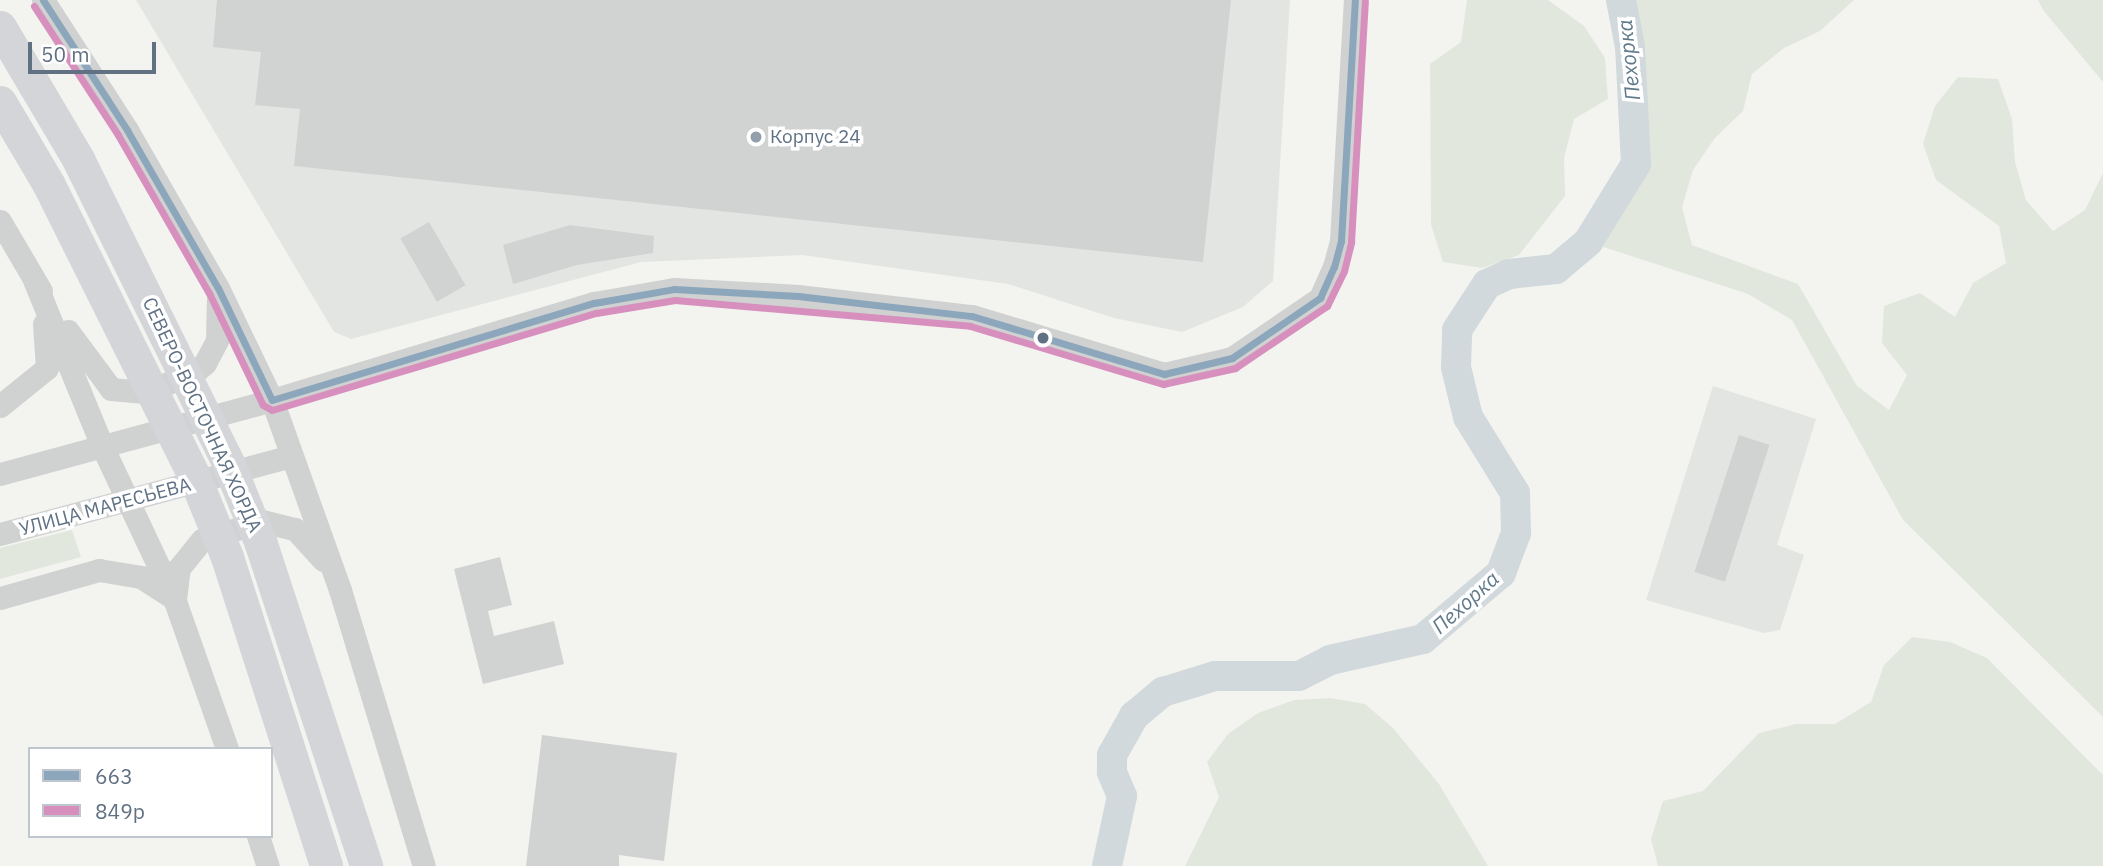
<!DOCTYPE html>
<meta charset="utf-8">
<style>
body{margin:0}
#map{position:relative;width:2103px;height:866px;overflow:hidden;background:#f3f4f0;font-family:"IBM Plex Sans",sans-serif}
div>[style]{position:absolute}
[style*='--x']{left:calc(var(--x)*1px);top:calc(var(--y)*1px);width:calc(var(--w)*1px);rotate:calc(var(--a)*1deg)}
.built>*{inset:0;background:#e3e5e3}
.green>*{inset:0;background:#e2e7de}
.river>*{height:30px;margin:-15px;padding:0 15px;transform-origin:15px;border-radius:15px;background:#d1d9dc}
.building>*{inset:0;background:#d1d3d2;transform-origin:0 0}
.minor>*{height:23px;margin:-11.5px;padding:0 11.5px;transform-origin:11.5px;border-radius:11.5px;background:#d0d1d1}
.highway>*{height:33px;margin:-16.5px;padding:0 16.5px;transform-origin:16.5px;border-radius:16.5px;background:#d3d5d8}
.bus-1>*{height:7px;margin:-3.5px;padding:0 3.5px;transform-origin:3.5px;border-radius:3.5px;background:#8ca6bb}
.bus-2>*{height:7px;margin:-3.5px;padding:0 3.5px;transform-origin:3.5px;border-radius:3.5px;background:#d790be}
.dots>*{width:19px;height:19px;translate:-50% -50%;box-sizing:border-box;border:4px solid #fff;border-radius:50%}
span{translate:-50% -50%;white-space:nowrap;text-align:center;line-height:1.15;-webkit-text-stroke:7px #fff;paint-order:stroke}
.poi-label{font-size:19px;color:#607184}
.left{translate:0 -50%;text-align:left}
.street-label{font-size:19px;color:#607184}
.water-label{font-size:21px;color:#607a89;font-style:italic}
.legend{position:absolute;left:28px;top:747px;width:245px;height:91px;box-sizing:border-box;background:#fff;border:2px solid #bfc6ce;margin:0;padding:9px 12px;list-style:none;font-size:21px;color:#607184}
.legend li{display:flex;align-items:center;gap:14px;height:35px}
.legend b{width:35px;border:2px solid #bfc6ce}
.scale{position:absolute;left:28px;top:42px;width:128px;height:32px;box-sizing:border-box;border:4px solid #607184;border-top:0;padding-left:9px;font-size:21px;line-height:24px;white-space:nowrap;color:#607184;-webkit-text-stroke:5px #fff;paint-order:stroke}
</style>
<div id="map">
<div class="built">
<i style="clip-path:polygon(136px 0,1290px 0,1273px 281px,1243px 307px,1182px 332px,1114px 318px,1008px 284px,802px 255px,641px 262px,351px 339px,334px 332px)"></i>
<i style="clip-path:polygon(1713px 386px,1816px 419px,1777px 545px,1804px 555px,1780px 630px,1764px 633px,1646px 600px)"></i>
</div>
<div class="green">
<i style="clip-path:polygon(1467px 0,1548px 0,1584px 26px,1605px 58px,1608px 99px,1574px 119px,1564px 158px,1565px 196px,1519px 255px,1482px 268px,1443px 262px,1431px 225px,1430px 64px,1461px 42px)"></i>
<i style="clip-path:polygon(1621px 0,1854px 0,1820px 31px,1784px 48px,1752px 74px,1743px 111px,1715px 138px,1693px 170px,1682px 207px,1692px 245px,1798px 284px,1857px 386px,1889px 410px,1907px 375px,1882px 343px,1884px 306px,1920px 293px,1955px 317px,1973px 283px,2006px 263px,1999px 226px,1936px 180px,1923px 144px,1935px 106px,1958px 77px,1998px 79px,2012px 119px,2015px 162px,2026px 200px,2053px 231px,2085px 210px,2103px 173px,2103px 717px,1903px 520px,1792px 320px,1748px 294px,1588px 242px,1636px 164px,1630px 47px)"></i>
<i style="clip-path:polygon(2038px 0,2103px 0,2103px 82px,2043px 10px)"></i>
<i style="clip-path:polygon(72px 530px,81px 557px,0 579px,0 548px)"></i>
<i style="clip-path:polygon(1912px 637px,1950px 642px,1987px 658px,2103px 775px,2103px 866px,1658px 866px,1651px 839px,1663px 801px,1703px 791px,1759px 733px,1796px 724px,1835px 724px,1871px 702px,1884px 665px)"></i>
<i style="clip-path:polygon(1330px 698px,1365px 704px,1393px 728px,1439px 784px,1488px 866px,1185px 866px,1219px 797px,1207px 762px,1228px 734px,1258px 713px,1294px 700px)"></i>
</div>
<div class="river">
<i style="--x:1107;--y:866;--w:72;--a:-77.9"></i>
<i style="--x:1122;--y:796;--w:26;--a:-113"></i>
<i style="--x:1112;--y:772;--w:17;--a:-90"></i>
<i style="--x:1112;--y:755;--w:45;--a:-60.6"></i>
<i style="--x:1134;--y:716;--w:38;--a:-40"></i>
<i style="--x:1163;--y:692;--w:54;--a:-17.1"></i>
<i style="--x:1215;--y:676;--w:84;--a:0"></i>
<i style="--x:1299;--y:676;--w:35;--a:-27"></i>
<i style="--x:1330;--y:660;--w:95;--a:-12.7"></i>
<i style="--x:1423;--y:639;--w:102;--a:-40.2"></i>
<i style="--x:1501;--y:573;--w:43;--a:-69.4"></i>
<i style="--x:1516;--y:533;--w:40;--a:-91.4"></i>
<i style="--x:1515;--y:493;--w:89;--a:-121.7"></i>
<i style="--x:1468;--y:417;--w:51;--a:-103.5"></i>
<i style="--x:1456;--y:367;--w:37;--a:-88"></i>
<i style="--x:1457;--y:330;--w:55;--a:-56.9"></i>
<i style="--x:1487;--y:284;--w:24;--a:-24"></i>
<i style="--x:1509;--y:274;--w:47;--a:-6.1"></i>
<i style="--x:1556;--y:269;--w:42;--a:-40.2"></i>
<i style="--x:1588;--y:242;--w:92;--a:-58.4"></i>
<i style="--x:1636;--y:164;--w:117;--a:-92.9"></i>
<i style="--x:1630;--y:47;--w:48;--a:-100.8"></i>
</div>
<div class="building">
<i style="clip-path:polygon(217px 0,1231px 0,1203px 262px,294px 166px,300px 109px,255px 105px,261px 52px,213px 47px)"></i>
<i style="left:429px;top:222px;width:73px;height:33px;rotate:60deg"></i>
<i style="clip-path:polygon(570px 225px,654px 236px,653px 253px,577px 265px,513px 284px,503px 245px)"></i>
<i style="left:1739px;top:435px;width:32px;height:144px;rotate:18deg"></i>
<i style="clip-path:polygon(500px 557px,512px 605px,488px 611px,494px 636px,554px 621px,564px 664px,483px 684px,454px 569px)"></i>
<i style="clip-path:polygon(542px 735px,677px 753px,664px 861px,619px 855px,619px 866px,526px 866px)"></i>
</div>
<div class="minor">
<i style="--x:43;--y:0;--w:155;--a:57.1"></i>
<i style="--x:127;--y:130;--w:182;--a:60.1"></i>
<i style="--x:218;--y:288;--w:124;--a:64.3"></i>
<i style="--x:272;--y:400;--w:202;--a:70.3"></i>
<i style="--x:340;--y:590;--w:288;--a:73.1"></i>
<i style="--x:0;--y:221;--w:81;--a:59.6"></i>
<i style="--x:34;--y:280;--w:182;--a:67.7"></i>
<i style="--x:103;--y:448;--w:169;--a:64.8"></i>
<i style="--x:175;--y:601;--w:157;--a:70.6"></i>
<i style="--x:68;--y:331;--w:72;--a:53.4"></i>
<i style="--x:111;--y:389;--w:34;--a:5"></i>
<i style="--x:145;--y:392;--w:53;--a:-21.2"></i>
<i style="--x:194;--y:373;--w:15;--a:-42"></i>
<i style="--x:205;--y:363;--w:26;--a:-62"></i>
<i style="--x:217;--y:340;--w:45;--a:-88.7"></i>
<i style="--x:0;--y:406;--w:60;--a:-39"></i>
<i style="--x:47;--y:368;--w:44;--a:-93.9"></i>
<i style="--x:0;--y:474;--w:282;--a:-15.2"></i>
<i style="--x:272;--y:400;--w:336;--a:-16.8"></i>
<i style="--x:594;--y:303;--w:81;--a:-9.9"></i>
<i style="--x:674;--y:289;--w:124;--a:3.2"></i>
<i style="--x:798;--y:296;--w:175;--a:6.6"></i>
<i style="--x:972;--y:316;--w:201;--a:16.8"></i>
<i style="--x:1164;--y:374;--w:70;--a:-13.2"></i>
<i style="--x:1232;--y:358;--w:107;--a:-34.3"></i>
<i style="--x:1320;--y:298;--w:34;--a:-66"></i>
<i style="--x:1334;--y:267;--w:27;--a:-75"></i>
<i style="--x:1341;--y:241;--w:241;--a:-86.7"></i>
<i style="--x:0;--y:534;--w:302;--a:-15"></i>
<i style="--x:0;--y:598;--w:103;--a:-15.8"></i>
<i style="--x:99;--y:570;--w:43;--a:9.5"></i>
<i style="--x:141;--y:577;--w:35;--a:33"></i>
<i style="--x:175;--y:599;--w:31;--a:-83"></i>
<i style="--x:179;--y:568;--w:36;--a:-51"></i>
<i style="--x:202;--y:540;--w:63;--a:-17.6"></i>
<i style="--x:262;--y:521;--w:34;--a:14"></i>
<i style="--x:295;--y:529;--w:42;--a:47.9"></i>
<i style="--x:258;--y:836;--w:32;--a:72"></i>
</div>
<div class="highway">
<i style="--x:0;--y:27;--w:153;--a:59.4"></i>
<i style="--x:78;--y:159;--w:341;--a:63.7"></i>
<i style="--x:229;--y:465;--w:85;--a:67.9"></i>
<i style="--x:261;--y:544;--w:339;--a:71.9"></i>
<i style="--x:0;--y:102;--w:96;--a:59.4"></i>
<i style="--x:49;--y:185;--w:325;--a:63.5"></i>
<i style="--x:194;--y:476;--w:87;--a:67.8"></i>
<i style="--x:227;--y:557;--w:324;--a:72.2"></i>
</div>
<div class="bus-1">
<i style="--x:43;--y:0;--w:155;--a:57.1"></i>
<i style="--x:127;--y:130;--w:182;--a:60.1"></i>
<i style="--x:218;--y:288;--w:124;--a:64.3"></i>
<i style="--x:272;--y:400;--w:336;--a:-16.8"></i>
<i style="--x:594;--y:303;--w:81;--a:-9.9"></i>
<i style="--x:674;--y:289;--w:124;--a:3.2"></i>
<i style="--x:798;--y:296;--w:175;--a:6.6"></i>
<i style="--x:972;--y:316;--w:201;--a:16.8"></i>
<i style="--x:1164;--y:374;--w:70;--a:-13.2"></i>
<i style="--x:1232;--y:358;--w:107;--a:-34.3"></i>
<i style="--x:1320;--y:298;--w:34;--a:-66"></i>
<i style="--x:1334;--y:267;--w:27;--a:-75"></i>
<i style="--x:1341;--y:241;--w:241;--a:-86.7"></i>
</div>
<div class="bus-2">
<i style="--x:34;--y:6;--w:154;--a:56.9"></i>
<i style="--x:118;--y:135;--w:182;--a:60.1"></i>
<i style="--x:209;--y:293;--w:124;--a:64.3"></i>
<i style="--x:263;--y:405;--w:10;--a:29"></i>
<i style="--x:272;--y:410;--w:338;--a:-16.7"></i>
<i style="--x:596;--y:313;--w:80;--a:-9.3"></i>
<i style="--x:675;--y:300;--w:296;--a:5"></i>
<i style="--x:970;--y:326;--w:202;--a:16.7"></i>
<i style="--x:1163;--y:384;--w:74;--a:-12.5"></i>
<i style="--x:1235;--y:368;--w:111;--a:-34"></i>
<i style="--x:1327;--y:306;--w:39;--a:-64"></i>
<i style="--x:1344;--y:271;--w:30;--a:-76"></i>
<i style="--x:1351;--y:242;--w:241;--a:-86.7"></i>
</div>
<div class="dots">
<i style="left:756px;top:137px;background:#939faa"></i>
<i style="left:1043px;top:338px;background:#607184"></i>
</div>
<div class="poi-label">
<span class="left" style="left:770px;top:137px">Корпус 24</span>
</div>
<div class="street-label">
<span style="left:202px;top:415px;rotate:65deg">СЕВЕРО-ВОСТОЧНАЯ ХОРДА</span>
<span style="left:105px;top:507px;rotate:-15deg">УЛИЦА МАРЕСЬЕВА</span>
</div>
<div class="water-label">
<span style="left:1628px;top:60px;rotate:-96deg">Пехорка</span>
<span style="left:1465px;top:602px;rotate:-42deg">Пехорка</span>
</div>
<ul class="legend">
<li><b style="height:9px;background:#8ca6bb"></b>663</li>
<li><b style="height:9px;background:#d790be"></b>849р</li>
</ul>
<div class="scale">50 m</div>
</div>
